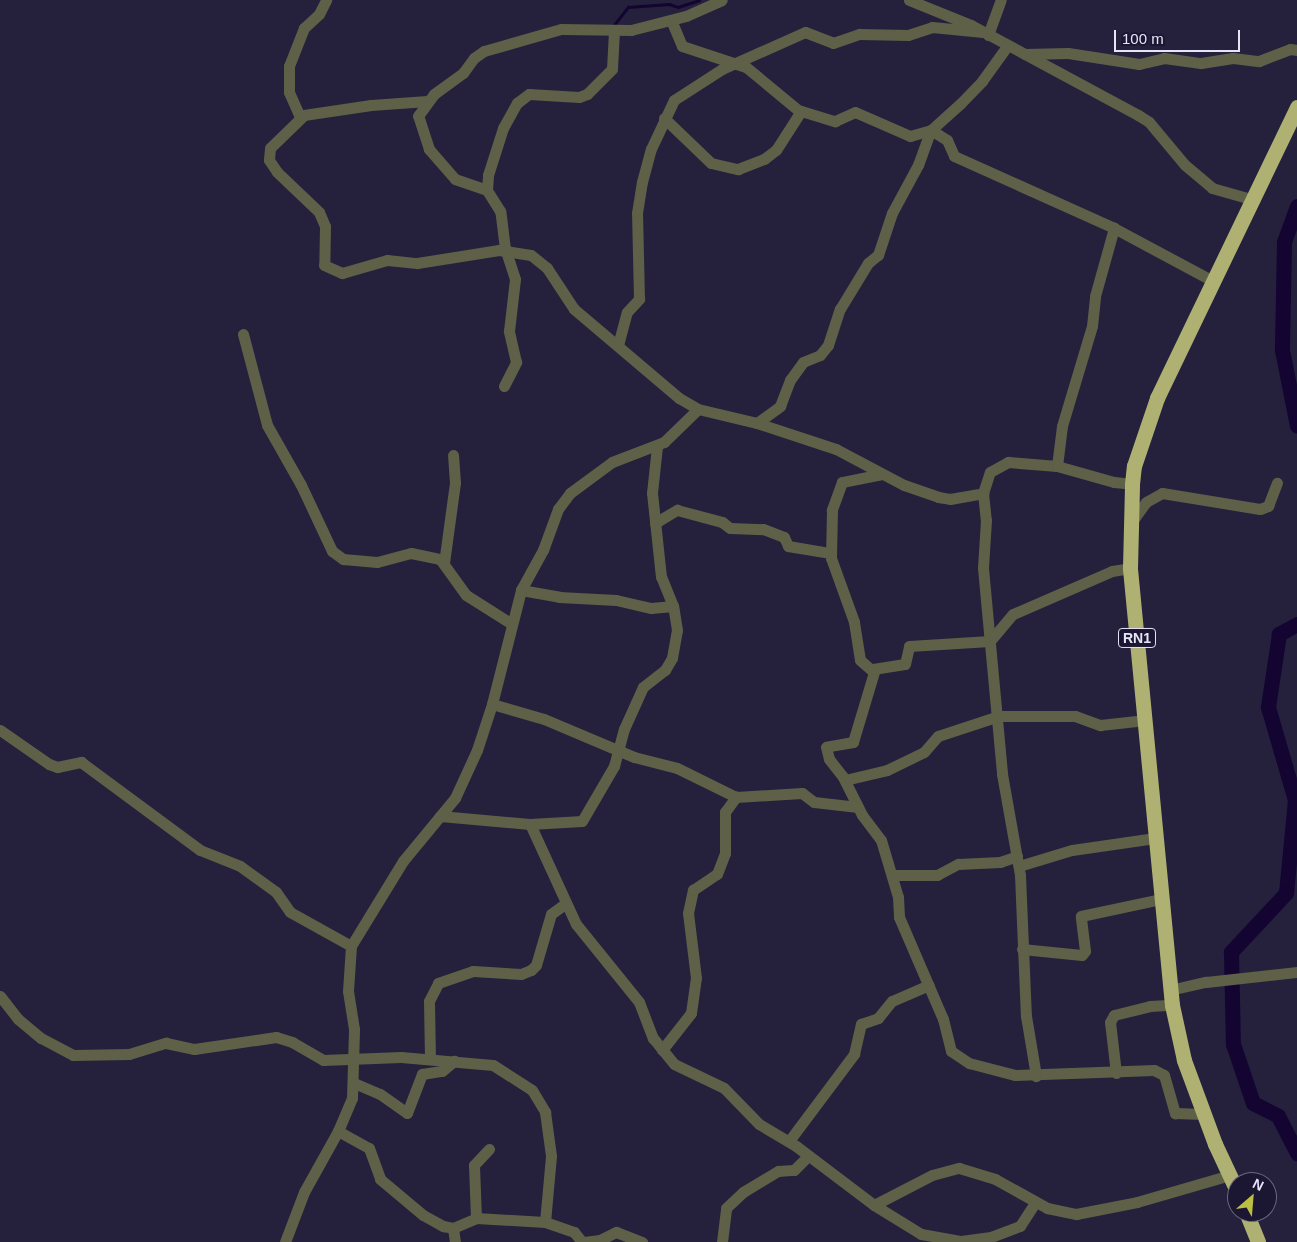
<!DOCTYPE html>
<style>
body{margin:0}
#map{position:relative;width:1297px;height:1242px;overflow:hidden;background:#25203c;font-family:Arial,sans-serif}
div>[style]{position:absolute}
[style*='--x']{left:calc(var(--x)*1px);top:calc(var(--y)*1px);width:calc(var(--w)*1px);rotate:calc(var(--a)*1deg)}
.stream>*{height:2.5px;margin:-1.25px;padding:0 1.25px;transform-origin:1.25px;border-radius:1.25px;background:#130432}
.river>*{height:15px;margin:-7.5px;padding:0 7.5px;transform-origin:7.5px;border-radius:7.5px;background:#130432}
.minor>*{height:11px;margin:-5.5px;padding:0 5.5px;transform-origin:5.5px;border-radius:5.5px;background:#5e6047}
.highway>*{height:15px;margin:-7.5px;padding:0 7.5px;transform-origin:7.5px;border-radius:7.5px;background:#aeb172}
span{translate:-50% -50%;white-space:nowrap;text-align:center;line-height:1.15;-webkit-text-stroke:4px #1b1632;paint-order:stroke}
.shield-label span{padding:1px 4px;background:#1b1632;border:1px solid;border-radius:4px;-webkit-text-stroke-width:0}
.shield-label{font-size:14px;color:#e6e4f7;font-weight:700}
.north{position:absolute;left:1227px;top:1172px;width:50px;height:50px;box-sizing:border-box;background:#1b1632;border:1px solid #6c6881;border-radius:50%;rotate:27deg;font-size:14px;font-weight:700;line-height:20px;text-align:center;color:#e6e4f7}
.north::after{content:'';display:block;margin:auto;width:18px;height:22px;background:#bdbf43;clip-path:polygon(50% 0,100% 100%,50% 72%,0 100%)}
.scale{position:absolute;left:1114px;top:30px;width:126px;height:22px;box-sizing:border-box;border:2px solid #e6e4f7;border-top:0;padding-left:6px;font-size:15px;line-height:18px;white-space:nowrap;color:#e6e4f7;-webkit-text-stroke:4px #1b1632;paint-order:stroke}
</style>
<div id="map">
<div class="stream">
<i style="--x:614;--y:25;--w:23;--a:-52"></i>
<i style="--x:628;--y:7;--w:41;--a:-4.2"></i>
<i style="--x:669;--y:4;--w:9;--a:18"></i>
<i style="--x:678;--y:7;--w:22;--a:-18"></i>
</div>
<div class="river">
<i style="--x:1297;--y:206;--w:38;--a:110"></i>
<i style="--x:1284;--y:242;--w:108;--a:91.1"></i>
<i style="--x:1282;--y:350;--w:77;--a:78.8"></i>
<i style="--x:1297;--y:624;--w:21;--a:151"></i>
<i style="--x:1279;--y:634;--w:74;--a:98.6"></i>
<i style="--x:1268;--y:707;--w:97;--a:73.8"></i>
<i style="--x:1295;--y:800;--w:93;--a:95.5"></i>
<i style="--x:1286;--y:893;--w:81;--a:133"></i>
<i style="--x:1231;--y:952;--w:92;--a:88.8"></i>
<i style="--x:1233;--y:1044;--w:62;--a:71.3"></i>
<i style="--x:1253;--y:1103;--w:28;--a:27"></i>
<i style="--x:1278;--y:1116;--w:42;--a:62.8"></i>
</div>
<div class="minor">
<i style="--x:909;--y:0;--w:67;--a:22"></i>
<i style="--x:971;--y:25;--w:190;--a:28.3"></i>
<i style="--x:1138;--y:115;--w:13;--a:32"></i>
<i style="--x:1149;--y:122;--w:56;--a:50.1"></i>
<i style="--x:1185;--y:165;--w:35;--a:40"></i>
<i style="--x:1212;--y:188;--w:44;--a:15.9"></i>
<i style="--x:671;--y:20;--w:28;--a:67"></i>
<i style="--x:682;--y:46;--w:67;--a:18.2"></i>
<i style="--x:746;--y:67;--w:67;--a:39.6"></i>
<i style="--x:798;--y:110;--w:39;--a:17"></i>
<i style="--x:835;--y:121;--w:22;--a:-24"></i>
<i style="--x:855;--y:112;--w:60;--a:23.6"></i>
<i style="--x:910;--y:136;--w:22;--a:-16"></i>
<i style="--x:931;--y:130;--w:39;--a:-42"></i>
<i style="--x:960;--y:104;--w:32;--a:-46"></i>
<i style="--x:982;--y:81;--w:44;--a:-54.2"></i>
<i style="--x:988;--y:35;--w:37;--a:-70"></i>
<i style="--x:1025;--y:54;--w:43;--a:-1.3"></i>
<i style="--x:1068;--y:53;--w:72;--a:8.8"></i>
<i style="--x:1139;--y:64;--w:26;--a:-13"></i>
<i style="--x:1164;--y:58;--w:37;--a:8"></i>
<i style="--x:1201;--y:63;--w:32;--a:-9"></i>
<i style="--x:1233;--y:58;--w:26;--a:7"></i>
<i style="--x:1259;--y:61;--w:33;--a:-21"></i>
<i style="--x:1290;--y:49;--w:7;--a:8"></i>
<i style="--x:427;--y:101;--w:56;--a:175.9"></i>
<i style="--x:371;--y:105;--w:68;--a:171.5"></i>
<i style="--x:304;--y:115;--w:47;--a:135.9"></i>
<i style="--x:270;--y:148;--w:12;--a:95"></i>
<i style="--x:269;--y:160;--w:14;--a:56"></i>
<i style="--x:277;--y:172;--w:58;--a:43.6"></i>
<i style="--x:319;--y:212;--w:15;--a:67"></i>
<i style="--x:325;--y:226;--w:39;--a:91"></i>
<i style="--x:324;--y:265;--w:20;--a:24"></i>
<i style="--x:342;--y:273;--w:47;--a:-16.1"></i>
<i style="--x:387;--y:260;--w:30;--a:6"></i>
<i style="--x:417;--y:263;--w:83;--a:-9"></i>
<i style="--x:499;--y:250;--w:32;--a:9"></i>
<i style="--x:531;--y:255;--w:21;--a:39"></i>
<i style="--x:547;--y:268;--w:49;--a:56.6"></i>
<i style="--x:574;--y:309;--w:138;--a:40.3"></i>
<i style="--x:679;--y:398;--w:22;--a:30"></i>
<i style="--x:698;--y:409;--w:61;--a:13.3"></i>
<i style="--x:757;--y:423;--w:83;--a:18.2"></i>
<i style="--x:836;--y:449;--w:77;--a:27.9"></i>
<i style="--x:904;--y:485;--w:36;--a:19"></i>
<i style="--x:938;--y:497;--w:12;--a:9"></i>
<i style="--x:950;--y:499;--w:34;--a:-10"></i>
<i style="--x:983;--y:493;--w:22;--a:-72"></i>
<i style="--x:990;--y:472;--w:21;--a:-29"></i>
<i style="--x:1008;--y:462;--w:49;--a:4.7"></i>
<i style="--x:1057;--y:466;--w:59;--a:15.7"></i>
<i style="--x:1114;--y:482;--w:18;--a:6"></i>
<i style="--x:300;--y:117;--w:27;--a:-114"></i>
<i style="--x:289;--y:92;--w:26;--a:-90"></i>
<i style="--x:289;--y:66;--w:41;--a:-68.5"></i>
<i style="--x:304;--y:28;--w:21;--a:-43"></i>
<i style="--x:319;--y:14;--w:16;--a:-63"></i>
<i style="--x:664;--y:118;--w:65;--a:43.8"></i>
<i style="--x:711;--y:163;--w:28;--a:13"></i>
<i style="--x:738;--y:169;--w:28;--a:-21"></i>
<i style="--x:764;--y:159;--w:15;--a:-37"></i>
<i style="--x:776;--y:150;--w:46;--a:-57.3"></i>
<i style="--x:931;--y:130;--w:19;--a:32"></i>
<i style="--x:947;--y:140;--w:17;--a:66"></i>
<i style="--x:954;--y:156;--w:175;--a:24.2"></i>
<i style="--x:1114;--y:228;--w:112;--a:28.2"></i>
<i style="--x:487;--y:190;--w:15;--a:-86"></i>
<i style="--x:488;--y:175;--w:49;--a:-72.3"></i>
<i style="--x:503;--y:128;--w:29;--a:-61"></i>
<i style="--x:517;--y:103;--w:15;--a:-37"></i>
<i style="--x:529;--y:94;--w:50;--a:3.4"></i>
<i style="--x:579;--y:97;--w:9;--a:-21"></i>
<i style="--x:587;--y:94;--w:35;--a:-45"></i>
<i style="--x:612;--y:69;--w:37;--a:-87"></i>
<i style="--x:243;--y:334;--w:94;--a:75.2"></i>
<i style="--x:267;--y:425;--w:69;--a:60.5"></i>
<i style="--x:301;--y:485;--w:73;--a:64.8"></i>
<i style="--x:332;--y:551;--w:14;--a:36"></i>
<i style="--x:343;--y:559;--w:34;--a:5"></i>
<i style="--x:377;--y:562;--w:35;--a:-15"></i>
<i style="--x:411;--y:553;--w:30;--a:12"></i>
<i style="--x:440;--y:559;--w:44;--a:54.2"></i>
<i style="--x:466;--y:595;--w:54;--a:32.2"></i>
<i style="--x:618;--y:345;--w:34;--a:-75"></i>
<i style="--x:627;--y:312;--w:18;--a:-47"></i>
<i style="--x:639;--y:299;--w:86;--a:-91.3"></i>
<i style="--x:637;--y:213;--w:31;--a:-81"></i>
<i style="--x:642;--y:182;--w:34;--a:-75"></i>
<i style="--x:651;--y:149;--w:54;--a:-64.9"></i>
<i style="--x:674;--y:100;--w:57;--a:-32.9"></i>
<i style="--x:722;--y:69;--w:91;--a:-24"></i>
<i style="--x:805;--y:32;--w:30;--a:21"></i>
<i style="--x:833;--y:43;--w:28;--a:-19"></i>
<i style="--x:859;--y:34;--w:49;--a:1.2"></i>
<i style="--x:908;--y:35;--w:25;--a:-18"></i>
<i style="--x:932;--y:27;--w:51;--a:5.6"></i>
<i style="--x:504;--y:386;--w:27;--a:-63"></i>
<i style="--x:516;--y:362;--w:32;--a:-103"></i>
<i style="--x:509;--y:331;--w:52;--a:-83.4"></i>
<i style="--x:515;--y:279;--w:32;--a:-108"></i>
<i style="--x:505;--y:249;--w:38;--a:-97"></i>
<i style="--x:500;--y:211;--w:25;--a:-122"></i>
<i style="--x:487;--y:190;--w:34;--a:-161"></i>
<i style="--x:455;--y:179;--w:40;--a:-131"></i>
<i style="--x:429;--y:149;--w:35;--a:-108"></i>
<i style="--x:418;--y:116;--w:27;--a:-54"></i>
<i style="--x:434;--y:94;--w:36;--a:-36"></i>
<i style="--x:463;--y:73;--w:19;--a:-54"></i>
<i style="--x:474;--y:58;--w:12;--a:-35"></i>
<i style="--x:484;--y:51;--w:80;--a:-15.9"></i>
<i style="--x:561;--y:29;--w:70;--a:0.8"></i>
<i style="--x:631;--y:30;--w:57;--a:-14.3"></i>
<i style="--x:686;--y:16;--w:39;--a:-24"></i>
<i style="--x:757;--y:423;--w:29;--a:-36"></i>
<i style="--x:780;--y:406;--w:28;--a:-69"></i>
<i style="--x:790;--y:380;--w:22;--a:-54"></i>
<i style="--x:803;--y:362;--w:18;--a:-22"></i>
<i style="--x:820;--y:355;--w:13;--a:-51"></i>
<i style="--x:828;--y:345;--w:38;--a:-72"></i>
<i style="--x:840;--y:309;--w:54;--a:-58.7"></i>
<i style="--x:868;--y:263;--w:13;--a:-39"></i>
<i style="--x:878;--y:255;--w:44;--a:-71.6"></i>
<i style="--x:892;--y:213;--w:55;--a:-61.6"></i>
<i style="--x:918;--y:165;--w:37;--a:-70"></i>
<i style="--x:1057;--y:466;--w:40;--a:-82.9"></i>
<i style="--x:1062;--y:426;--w:104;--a:-73.3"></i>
<i style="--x:1092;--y:326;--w:30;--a:-84"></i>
<i style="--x:1095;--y:296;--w:71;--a:-74.4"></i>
<i style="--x:882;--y:474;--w:41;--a:168.7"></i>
<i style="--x:842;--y:482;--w:30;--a:110"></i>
<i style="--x:832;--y:510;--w:48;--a:91.2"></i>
<i style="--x:831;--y:558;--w:68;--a:70.2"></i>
<i style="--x:854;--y:622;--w:38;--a:81"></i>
<i style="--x:860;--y:660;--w:18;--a:41"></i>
<i style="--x:874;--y:672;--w:73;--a:106.7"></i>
<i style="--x:853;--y:742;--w:27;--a:170"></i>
<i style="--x:826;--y:747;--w:12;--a:76"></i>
<i style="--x:829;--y:759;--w:23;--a:52"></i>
<i style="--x:843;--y:777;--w:42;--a:63.4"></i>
<i style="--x:862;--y:815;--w:31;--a:53"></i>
<i style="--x:881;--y:840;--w:59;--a:73.4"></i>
<i style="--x:898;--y:897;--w:20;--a:87"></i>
<i style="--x:899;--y:917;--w:111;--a:66.7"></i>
<i style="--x:943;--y:1019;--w:33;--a:76"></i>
<i style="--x:951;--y:1051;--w:22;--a:34"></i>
<i style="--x:969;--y:1063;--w:48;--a:14.6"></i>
<i style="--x:1015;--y:1075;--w:139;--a:-2.1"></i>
<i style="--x:1154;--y:1070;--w:11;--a:27"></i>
<i style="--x:1164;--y:1075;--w:40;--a:74"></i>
<i style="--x:1175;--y:1113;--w:28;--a:2"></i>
<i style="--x:983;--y:493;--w:27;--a:84"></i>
<i style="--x:986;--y:520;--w:48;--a:93.6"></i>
<i style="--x:983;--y:568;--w:207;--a:84.7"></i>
<i style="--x:1002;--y:774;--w:103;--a:79.9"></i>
<i style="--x:1020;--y:875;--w:141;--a:87.6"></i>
<i style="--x:1026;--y:1016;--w:61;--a:80.5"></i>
<i style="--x:655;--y:523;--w:26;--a:-31"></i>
<i style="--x:677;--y:510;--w:47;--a:14.9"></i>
<i style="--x:722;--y:522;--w:10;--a:37"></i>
<i style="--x:730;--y:528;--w:33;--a:2"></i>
<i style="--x:763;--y:529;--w:22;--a:21"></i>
<i style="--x:784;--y:537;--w:10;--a:66"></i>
<i style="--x:788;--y:546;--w:43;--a:9.5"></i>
<i style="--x:1130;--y:524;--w:27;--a:-54"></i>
<i style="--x:1146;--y:502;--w:18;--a:-29"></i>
<i style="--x:1162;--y:493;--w:99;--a:9.3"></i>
<i style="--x:1260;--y:509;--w:9;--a:-21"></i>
<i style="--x:1268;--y:506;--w:25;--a:-69"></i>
<i style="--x:444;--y:563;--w:81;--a:-82.2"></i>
<i style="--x:455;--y:483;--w:28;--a:-94"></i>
<i style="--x:521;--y:590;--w:39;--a:10"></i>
<i style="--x:559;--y:597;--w:57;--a:3"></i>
<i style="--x:616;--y:600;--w:36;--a:13"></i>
<i style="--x:651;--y:608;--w:22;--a:-5"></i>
<i style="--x:873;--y:669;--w:32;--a:-9"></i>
<i style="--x:905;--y:664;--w:18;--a:-77"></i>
<i style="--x:909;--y:646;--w:81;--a:-3.5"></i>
<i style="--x:990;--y:641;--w:35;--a:-50"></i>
<i style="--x:1013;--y:614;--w:108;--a:-23.5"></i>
<i style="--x:1112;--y:571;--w:18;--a:-9"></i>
<i style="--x:492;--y:704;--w:54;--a:16.1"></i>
<i style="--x:544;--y:719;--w:98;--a:22.9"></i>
<i style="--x:634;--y:757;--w:44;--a:14.3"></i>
<i style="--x:677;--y:768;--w:66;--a:26.2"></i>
<i style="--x:736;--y:797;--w:66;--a:-3.5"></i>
<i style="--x:802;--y:793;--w:15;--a:37"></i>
<i style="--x:814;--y:802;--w:44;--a:6.5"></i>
<i style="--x:0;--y:730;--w:60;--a:34.8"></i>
<i style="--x:49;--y:764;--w:9;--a:21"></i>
<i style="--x:57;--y:767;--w:25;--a:-12"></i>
<i style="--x:81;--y:762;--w:148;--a:36.5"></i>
<i style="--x:200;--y:850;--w:43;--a:21.8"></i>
<i style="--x:240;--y:866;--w:44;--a:35.8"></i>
<i style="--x:276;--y:892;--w:24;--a:55"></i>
<i style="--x:290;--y:912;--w:70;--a:29.1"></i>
<i style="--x:845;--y:780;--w:43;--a:-13.4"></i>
<i style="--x:887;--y:770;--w:41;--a:-25.9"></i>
<i style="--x:924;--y:752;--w:21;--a:-49"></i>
<i style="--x:938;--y:736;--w:64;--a:-18.2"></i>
<i style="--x:999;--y:716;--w:76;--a:0"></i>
<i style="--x:1075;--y:716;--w:27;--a:20"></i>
<i style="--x:1100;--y:725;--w:46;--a:-6.2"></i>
<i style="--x:440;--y:816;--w:90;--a:5.1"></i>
<i style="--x:530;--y:824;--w:110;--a:65.3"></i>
<i style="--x:576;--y:924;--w:100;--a:51.1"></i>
<i style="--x:639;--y:1002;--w:39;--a:69"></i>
<i style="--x:653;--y:1038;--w:33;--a:51"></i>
<i style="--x:674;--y:1064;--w:55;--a:25.6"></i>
<i style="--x:724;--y:1088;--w:50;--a:45.8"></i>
<i style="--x:759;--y:1124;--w:43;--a:30.7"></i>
<i style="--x:796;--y:1146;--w:98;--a:37.1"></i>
<i style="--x:874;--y:1205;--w:65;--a:-27.3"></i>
<i style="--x:932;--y:1175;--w:28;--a:-15"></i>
<i style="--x:959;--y:1168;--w:38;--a:17"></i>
<i style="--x:995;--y:1179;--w:60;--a:29.1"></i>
<i style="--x:1047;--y:1208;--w:30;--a:12"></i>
<i style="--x:1076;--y:1214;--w:62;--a:-11.1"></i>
<i style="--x:1137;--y:1202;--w:97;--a:-16.2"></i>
<i style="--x:530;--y:824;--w:52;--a:-3.3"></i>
<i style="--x:582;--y:821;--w:64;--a:-59.8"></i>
<i style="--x:614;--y:766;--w:38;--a:-75"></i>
<i style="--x:624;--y:729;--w:46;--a:-65.7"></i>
<i style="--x:643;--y:687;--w:28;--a:-38"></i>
<i style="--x:665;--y:670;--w:14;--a:-60"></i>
<i style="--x:672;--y:658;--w:28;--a:-80"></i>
<i style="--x:677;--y:630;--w:24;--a:-99"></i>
<i style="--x:673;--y:606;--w:31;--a:-112"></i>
<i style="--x:661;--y:577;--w:84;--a:-96.1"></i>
<i style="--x:652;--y:493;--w:47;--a:-83.9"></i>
<i style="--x:1019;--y:866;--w:55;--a:-16.8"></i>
<i style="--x:1072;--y:850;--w:84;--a:-8.2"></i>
<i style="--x:892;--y:875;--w:45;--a:0"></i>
<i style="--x:937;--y:875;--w:24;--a:-28"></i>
<i style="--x:958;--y:864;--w:42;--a:-2.7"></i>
<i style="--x:1000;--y:862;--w:18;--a:-19"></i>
<i style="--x:1022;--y:949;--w:60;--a:5.7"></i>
<i style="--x:1082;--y:955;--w:5;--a:-53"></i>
<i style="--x:1085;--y:951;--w:35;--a:-97"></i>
<i style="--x:1081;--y:916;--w:81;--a:-12.1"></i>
<i style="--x:1170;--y:990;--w:37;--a:-13"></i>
<i style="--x:1206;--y:982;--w:92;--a:-6.3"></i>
<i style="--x:0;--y:996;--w:29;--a:52"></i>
<i style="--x:18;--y:1019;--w:30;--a:40"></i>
<i style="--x:41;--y:1038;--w:36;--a:28"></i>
<i style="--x:73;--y:1055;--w:56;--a:-1"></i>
<i style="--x:129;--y:1054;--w:39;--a:-17"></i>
<i style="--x:166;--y:1043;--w:29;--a:12"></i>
<i style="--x:194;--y:1049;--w:83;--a:-8.3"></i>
<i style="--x:276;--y:1037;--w:17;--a:17"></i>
<i style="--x:292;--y:1042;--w:36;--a:30"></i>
<i style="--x:323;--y:1060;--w:78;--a:-2.2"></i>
<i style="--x:401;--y:1057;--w:92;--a:5"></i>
<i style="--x:493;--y:1065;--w:46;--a:32.7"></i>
<i style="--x:532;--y:1090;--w:26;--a:59"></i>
<i style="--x:545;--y:1112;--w:44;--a:82.2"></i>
<i style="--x:551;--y:1156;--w:66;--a:95.2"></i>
<i style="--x:662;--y:1050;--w:47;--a:-51.9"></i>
<i style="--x:691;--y:1013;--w:35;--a:-82"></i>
<i style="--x:696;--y:978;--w:65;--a:-97"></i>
<i style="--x:688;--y:913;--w:24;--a:-78"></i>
<i style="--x:693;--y:890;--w:29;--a:-34"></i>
<i style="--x:717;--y:874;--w:22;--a:-69"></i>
<i style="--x:725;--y:853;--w:41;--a:-90"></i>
<i style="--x:725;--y:812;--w:19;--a:-54"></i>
<i style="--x:430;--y:1059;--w:58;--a:-91"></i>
<i style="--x:429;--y:1001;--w:20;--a:-63"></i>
<i style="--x:438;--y:983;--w:37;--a:-19"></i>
<i style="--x:473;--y:971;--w:48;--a:3.6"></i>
<i style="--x:521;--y:974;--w:11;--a:-22"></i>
<i style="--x:531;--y:970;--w:7;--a:-45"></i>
<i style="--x:536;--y:965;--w:53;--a:-73.6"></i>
<i style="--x:551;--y:914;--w:17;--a:-36"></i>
<i style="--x:1116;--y:1073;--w:51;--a:-96.7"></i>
<i style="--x:1110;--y:1022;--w:8;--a:-60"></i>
<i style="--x:1114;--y:1015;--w:37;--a:-14"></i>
<i style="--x:1150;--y:1006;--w:22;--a:-3"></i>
<i style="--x:354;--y:1083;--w:28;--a:23"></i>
<i style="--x:380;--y:1094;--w:33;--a:35"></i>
<i style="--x:407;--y:1113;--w:42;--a:-69"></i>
<i style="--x:422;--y:1074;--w:20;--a:-9"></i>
<i style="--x:442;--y:1071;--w:16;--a:-40"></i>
<i style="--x:338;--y:1131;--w:35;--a:29"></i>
<i style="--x:369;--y:1148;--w:33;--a:70"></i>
<i style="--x:380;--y:1179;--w:56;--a:39.9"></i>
<i style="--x:423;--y:1215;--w:23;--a:29"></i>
<i style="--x:443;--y:1226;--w:10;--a:11"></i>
<i style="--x:453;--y:1228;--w:25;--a:-23"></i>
<i style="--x:476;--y:1218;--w:69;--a:3.3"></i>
<i style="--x:545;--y:1222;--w:31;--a:19"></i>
<i style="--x:574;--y:1232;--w:13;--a:51"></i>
<i style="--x:789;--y:1141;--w:109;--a:-53.2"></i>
<i style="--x:854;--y:1054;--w:31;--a:-77"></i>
<i style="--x:861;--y:1024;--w:18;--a:-19"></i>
<i style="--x:878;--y:1018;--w:22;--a:-51"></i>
<i style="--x:892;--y:1001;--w:40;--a:-23.4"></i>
<i style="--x:874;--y:1205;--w:55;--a:31.7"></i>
<i style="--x:921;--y:1234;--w:41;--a:9.9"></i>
<i style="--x:961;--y:1241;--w:30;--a:-8"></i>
<i style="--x:991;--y:1237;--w:31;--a:-21"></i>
<i style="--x:1020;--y:1226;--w:27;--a:-57"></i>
<i style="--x:476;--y:1218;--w:53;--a:-92.2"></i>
<i style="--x:474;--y:1165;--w:22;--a:-47"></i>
<i style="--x:453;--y:1228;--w:14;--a:82"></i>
<i style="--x:285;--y:1242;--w:53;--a:-69.2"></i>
<i style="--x:304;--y:1192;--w:70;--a:-60.9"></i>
<i style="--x:338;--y:1131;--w:36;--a:-67"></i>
<i style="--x:352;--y:1098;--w:69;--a:-88.3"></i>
<i style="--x:354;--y:1029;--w:38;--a:-99"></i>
<i style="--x:348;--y:991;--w:45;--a:-86.2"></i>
<i style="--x:351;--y:946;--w:100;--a:-58.5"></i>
<i style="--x:403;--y:861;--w:82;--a:-50.5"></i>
<i style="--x:455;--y:798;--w:53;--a:-65.4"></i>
<i style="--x:477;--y:750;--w:48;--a:-71.9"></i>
<i style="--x:492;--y:704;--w:118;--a:-75.7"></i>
<i style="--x:521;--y:590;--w:46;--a:-61.2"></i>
<i style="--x:543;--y:550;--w:44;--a:-69.9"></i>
<i style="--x:558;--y:509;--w:20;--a:-53"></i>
<i style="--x:570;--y:493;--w:52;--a:-36.4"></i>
<i style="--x:612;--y:462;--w:56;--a:-21"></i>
<i style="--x:664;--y:442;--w:47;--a:-44.1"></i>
<i style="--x:584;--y:1242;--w:16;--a:-7"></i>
<i style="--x:600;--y:1240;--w:18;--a:-27"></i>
<i style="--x:616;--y:1232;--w:28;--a:21"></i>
<i style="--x:722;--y:1242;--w:34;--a:-83"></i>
<i style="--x:726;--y:1208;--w:23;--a:-43"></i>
<i style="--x:743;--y:1192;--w:41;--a:-31"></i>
<i style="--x:778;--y:1171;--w:16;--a:-4"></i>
<i style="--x:794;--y:1170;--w:20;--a:-45"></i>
</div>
<div class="highway">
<i style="--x:1237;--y:1191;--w:52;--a:-115.1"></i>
<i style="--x:1215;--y:1144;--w:90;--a:-110.3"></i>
<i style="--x:1184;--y:1060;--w:56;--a:-102.3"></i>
<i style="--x:1172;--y:1005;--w:439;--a:-95.5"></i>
<i style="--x:1130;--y:568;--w:84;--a:-88.6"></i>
<i style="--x:1132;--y:484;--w:18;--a:-84"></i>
<i style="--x:1134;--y:466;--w:72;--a:-71.3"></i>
<i style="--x:1157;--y:398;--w:323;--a:-64.3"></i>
<i style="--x:1246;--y:1212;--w:32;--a:68"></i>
</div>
<div class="shield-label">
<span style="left:1137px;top:638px">RN1</span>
</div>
<div class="north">N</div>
<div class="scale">100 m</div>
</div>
